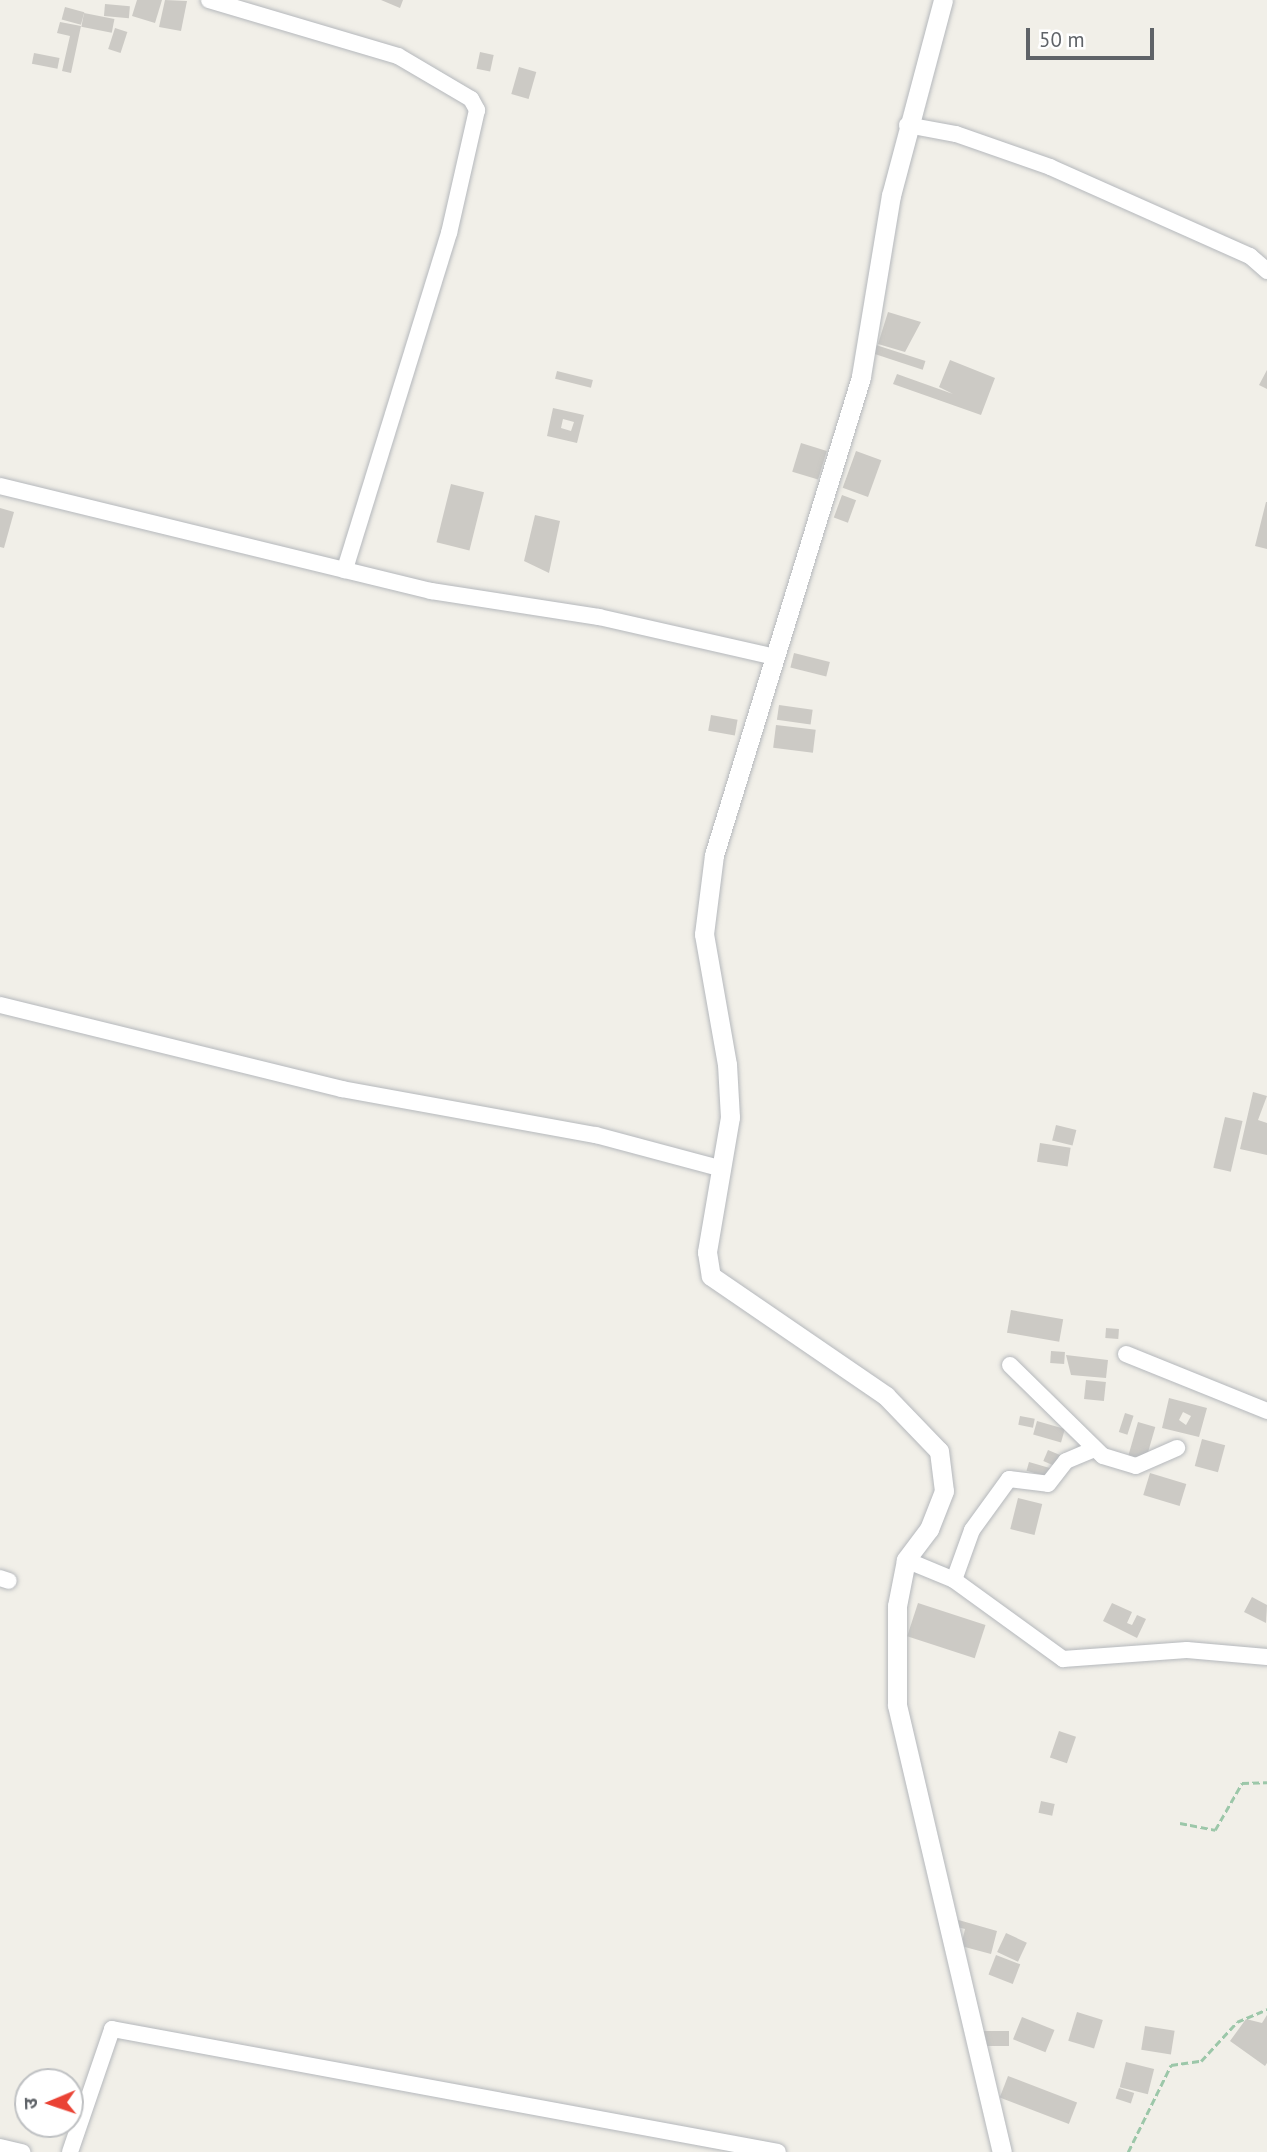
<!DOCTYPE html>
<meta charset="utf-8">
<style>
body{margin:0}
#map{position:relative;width:1267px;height:2152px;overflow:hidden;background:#f1efe8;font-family:"PT Sans","Noto Sans Devanagari",sans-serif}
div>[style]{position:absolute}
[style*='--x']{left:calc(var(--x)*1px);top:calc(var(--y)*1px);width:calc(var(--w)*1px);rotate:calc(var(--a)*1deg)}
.building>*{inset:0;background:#cccac5;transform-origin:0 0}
.path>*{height:2.5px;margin-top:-1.25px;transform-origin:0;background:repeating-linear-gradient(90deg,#9cc7a9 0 7px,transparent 0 10.5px)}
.roads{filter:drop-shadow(0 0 2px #b5b8bc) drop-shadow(0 0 2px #b5b8bc)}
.minor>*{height:16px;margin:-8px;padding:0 8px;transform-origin:8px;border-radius:8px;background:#fff}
.tertiary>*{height:19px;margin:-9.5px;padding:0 9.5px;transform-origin:9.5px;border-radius:9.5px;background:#fff}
span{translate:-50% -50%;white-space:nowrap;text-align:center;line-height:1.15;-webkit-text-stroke:7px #fff;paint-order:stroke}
.north{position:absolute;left:14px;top:2068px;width:70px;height:70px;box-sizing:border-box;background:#fff;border:2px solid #bfc1c3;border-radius:50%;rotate:268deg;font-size:19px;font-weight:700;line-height:28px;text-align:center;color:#5f6368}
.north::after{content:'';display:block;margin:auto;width:24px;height:32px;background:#ea4335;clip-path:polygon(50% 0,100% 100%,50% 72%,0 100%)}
.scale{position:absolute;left:1026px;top:28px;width:128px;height:32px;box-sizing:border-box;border:4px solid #5f6368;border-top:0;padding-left:9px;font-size:21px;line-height:24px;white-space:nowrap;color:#5f6368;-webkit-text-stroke:5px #fff;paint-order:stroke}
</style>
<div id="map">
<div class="building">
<i style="clip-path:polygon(137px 0,162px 0,155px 23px,132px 16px)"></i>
<i style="clip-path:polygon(165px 0,187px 1px,181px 31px,159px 27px)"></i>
<i style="clip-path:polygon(381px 0,403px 0,400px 8px)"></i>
<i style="left:105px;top:4px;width:25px;height:12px;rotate:5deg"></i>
<i style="left:65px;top:7px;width:20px;height:13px;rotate:15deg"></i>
<i style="left:84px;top:13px;width:31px;height:14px;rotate:11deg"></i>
<i style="clip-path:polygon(60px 22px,81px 26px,71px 73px,62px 71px,70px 36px,57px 33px)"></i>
<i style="left:115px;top:28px;width:13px;height:22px;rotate:18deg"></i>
<i style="left:480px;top:52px;width:14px;height:17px;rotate:12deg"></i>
<i style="left:34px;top:53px;width:26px;height:11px;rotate:11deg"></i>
<i style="left:519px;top:67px;width:18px;height:28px;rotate:16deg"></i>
<i style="clip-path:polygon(888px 312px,921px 322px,905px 352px,878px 344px)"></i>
<i style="left:876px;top:345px;width:52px;height:9px;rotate:18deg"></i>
<i style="clip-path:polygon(950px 360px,995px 378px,981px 415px,893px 384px,897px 374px,953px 394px,939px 387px)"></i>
<i style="clip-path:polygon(1267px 370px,1267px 389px,1259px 385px)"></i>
<i style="left:557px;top:371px;width:37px;height:8px;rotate:14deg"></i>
<i style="clip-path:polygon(evenodd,553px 408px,584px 415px,577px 443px,547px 436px,553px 408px,563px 419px,574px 422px,571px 431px,561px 428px,563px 419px)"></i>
<i style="left:801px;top:443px;width:27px;height:30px;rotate:17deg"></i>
<i style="left:856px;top:451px;width:27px;height:39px;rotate:20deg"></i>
<i style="left:451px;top:484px;width:34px;height:60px;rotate:14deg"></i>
<i style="left:842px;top:495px;width:15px;height:24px;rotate:20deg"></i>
<i style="clip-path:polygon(1266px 502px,1267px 502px,1267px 549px,1255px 546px)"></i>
<i style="clip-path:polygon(0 508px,14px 512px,4px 548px,0 547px)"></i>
<i style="clip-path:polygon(535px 515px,560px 521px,549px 573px,524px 561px)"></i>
<i style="left:794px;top:653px;width:37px;height:15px;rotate:14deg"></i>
<i style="left:779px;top:705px;width:34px;height:15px;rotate:8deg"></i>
<i style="left:711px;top:715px;width:27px;height:16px;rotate:10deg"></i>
<i style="left:776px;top:725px;width:40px;height:23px;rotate:7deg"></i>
<i style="clip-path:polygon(1253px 1092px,1267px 1096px,1258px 1120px,1267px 1123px,1267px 1155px,1240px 1149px)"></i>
<i style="left:1225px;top:1117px;width:18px;height:52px;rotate:13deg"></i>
<i style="left:1056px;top:1125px;width:21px;height:16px;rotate:14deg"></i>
<i style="left:1040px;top:1143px;width:31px;height:19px;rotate:9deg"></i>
<i style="left:1011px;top:1310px;width:53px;height:23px;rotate:10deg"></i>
<i style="left:1106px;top:1328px;width:13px;height:10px;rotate:4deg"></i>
<i style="left:1051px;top:1351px;width:14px;height:12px;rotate:4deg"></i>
<i style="clip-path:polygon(1066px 1355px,1108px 1360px,1106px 1378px,1071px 1375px)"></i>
<i style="left:1086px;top:1380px;width:20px;height:19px;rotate:6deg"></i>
<i style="clip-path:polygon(evenodd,1169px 1398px,1207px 1408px,1199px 1437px,1162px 1428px,1169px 1398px,1183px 1412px,1191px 1416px,1186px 1425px,1179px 1420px,1183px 1412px)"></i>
<i style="left:1125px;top:1413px;width:9px;height:20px;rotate:18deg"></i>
<i style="left:1020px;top:1416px;width:15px;height:9px;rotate:11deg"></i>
<i style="left:1037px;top:1421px;width:29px;height:14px;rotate:16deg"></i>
<i style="left:1138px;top:1422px;width:18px;height:37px;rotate:16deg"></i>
<i style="left:1202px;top:1439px;width:24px;height:28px;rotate:15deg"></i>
<i style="left:1048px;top:1450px;width:13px;height:12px;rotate:23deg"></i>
<i style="left:1029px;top:1462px;width:25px;height:9px;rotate:16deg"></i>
<i style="left:1150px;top:1473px;width:38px;height:23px;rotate:17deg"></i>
<i style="left:1018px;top:1498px;width:25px;height:32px;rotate:14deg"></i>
<i style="clip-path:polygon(1252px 1597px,1267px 1605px,1266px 1623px,1244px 1612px)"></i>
<i style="left:918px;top:1603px;width:71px;height:35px;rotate:18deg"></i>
<i style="clip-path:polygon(1112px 1603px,1132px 1612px,1127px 1623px,1132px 1625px,1137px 1615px,1146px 1619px,1137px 1638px,1103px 1621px)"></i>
<i style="left:1059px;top:1731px;width:18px;height:28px;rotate:19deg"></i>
<i style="left:1041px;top:1801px;width:14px;height:12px;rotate:12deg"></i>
<i style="clip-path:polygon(955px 1919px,997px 1931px,991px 1954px,961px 1946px,965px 1929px,953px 1926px)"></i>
<i style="left:1006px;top:1933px;width:23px;height:21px;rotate:25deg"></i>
<i style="left:996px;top:1955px;width:26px;height:21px;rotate:21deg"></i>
<i style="left:1077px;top:2012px;width:27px;height:30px;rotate:17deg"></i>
<i style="clip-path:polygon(1267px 2015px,1267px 2063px,1265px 2066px,1230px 2041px,1246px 2019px,1262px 2023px)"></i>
<i style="left:1022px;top:2017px;width:35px;height:24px;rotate:22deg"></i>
<i style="left:1145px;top:2026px;width:30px;height:24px;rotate:9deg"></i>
<i style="left:983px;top:2031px;width:26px;height:15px"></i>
<i style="left:1126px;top:2062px;width:29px;height:26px;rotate:14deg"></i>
<i style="left:1008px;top:2076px;width:74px;height:23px;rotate:21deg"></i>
<i style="left:1119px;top:2088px;width:16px;height:11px;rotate:18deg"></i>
</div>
<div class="path">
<i style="--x:1180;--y:1823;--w:36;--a:11"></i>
<i style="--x:1215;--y:1830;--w:54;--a:-60.1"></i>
<i style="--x:1242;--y:1783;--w:25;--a:-2"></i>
<i style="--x:1128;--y:2152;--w:97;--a:-63.7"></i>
<i style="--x:1171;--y:2065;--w:30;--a:-8"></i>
<i style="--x:1201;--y:2061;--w:53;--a:-47.3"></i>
<i style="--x:1237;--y:2022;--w:33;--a:-23"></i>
</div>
<div class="roads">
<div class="minor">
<i style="--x:209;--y:0;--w:197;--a:16.5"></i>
<i style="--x:398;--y:56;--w:85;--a:30.5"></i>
<i style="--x:471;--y:99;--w:13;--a:61"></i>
<i style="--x:477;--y:110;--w:126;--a:102.8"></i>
<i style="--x:449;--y:233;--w:353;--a:107.2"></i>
<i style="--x:907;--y:125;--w:50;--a:10.4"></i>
<i style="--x:956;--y:134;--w:100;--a:19.3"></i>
<i style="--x:1050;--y:167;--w:219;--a:24"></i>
<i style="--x:1250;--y:256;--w:23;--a:41"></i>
<i style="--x:0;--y:486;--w:444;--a:13.7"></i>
<i style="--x:431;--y:591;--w:170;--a:8.8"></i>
<i style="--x:599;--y:617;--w:180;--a:12.8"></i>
<i style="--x:0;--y:1005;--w:352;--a:13.8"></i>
<i style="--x:342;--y:1089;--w:258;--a:10.3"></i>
<i style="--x:596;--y:1135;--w:131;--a:15"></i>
<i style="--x:1126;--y:1354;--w:152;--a:22"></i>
<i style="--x:1010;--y:1365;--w:130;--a:44.4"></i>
<i style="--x:1103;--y:1456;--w:34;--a:17"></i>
<i style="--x:1136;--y:1466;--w:45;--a:-23.7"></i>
<i style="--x:906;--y:1560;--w:52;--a:22.6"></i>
<i style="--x:954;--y:1580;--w:135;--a:35.9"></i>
<i style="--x:1063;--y:1659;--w:124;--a:-4.2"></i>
<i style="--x:1187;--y:1650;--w:80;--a:5"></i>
<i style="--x:0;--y:1578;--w:9;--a:18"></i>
<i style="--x:954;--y:1580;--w:53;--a:-70.2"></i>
<i style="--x:972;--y:1530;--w:63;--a:-54"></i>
<i style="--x:1009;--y:1479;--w:39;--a:7"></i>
<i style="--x:1048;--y:1484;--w:29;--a:-52"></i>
<i style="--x:1066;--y:1461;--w:28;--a:-23"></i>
<i style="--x:0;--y:2147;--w:23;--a:13"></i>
<i style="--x:70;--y:2152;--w:130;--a:-71.1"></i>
<i style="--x:112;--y:2029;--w:677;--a:10.46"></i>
</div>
<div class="tertiary">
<i style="--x:943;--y:0;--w:202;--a:104.9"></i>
<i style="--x:891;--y:195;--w:184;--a:99.4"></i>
<i style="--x:861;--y:377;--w:500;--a:107.09"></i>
<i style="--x:714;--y:855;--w:80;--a:97.2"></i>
<i style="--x:704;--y:934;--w:132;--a:80"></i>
<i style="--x:727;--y:1064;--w:53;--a:86.8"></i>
<i style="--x:730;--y:1117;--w:137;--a:99.7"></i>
<i style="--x:707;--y:1252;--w:24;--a:81"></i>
<i style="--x:711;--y:1276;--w:212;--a:34.4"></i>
<i style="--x:886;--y:1396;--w:76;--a:46.1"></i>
<i style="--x:939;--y:1451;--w:40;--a:82.9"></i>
<i style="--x:944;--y:1491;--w:41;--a:111.5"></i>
<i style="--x:929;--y:1529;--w:39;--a:127"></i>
<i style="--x:906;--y:1560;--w:47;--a:101.1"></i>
<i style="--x:897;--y:1606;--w:99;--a:90"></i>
<i style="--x:897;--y:1705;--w:459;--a:76.8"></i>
</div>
</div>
<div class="north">उ</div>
<div class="scale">50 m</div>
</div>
